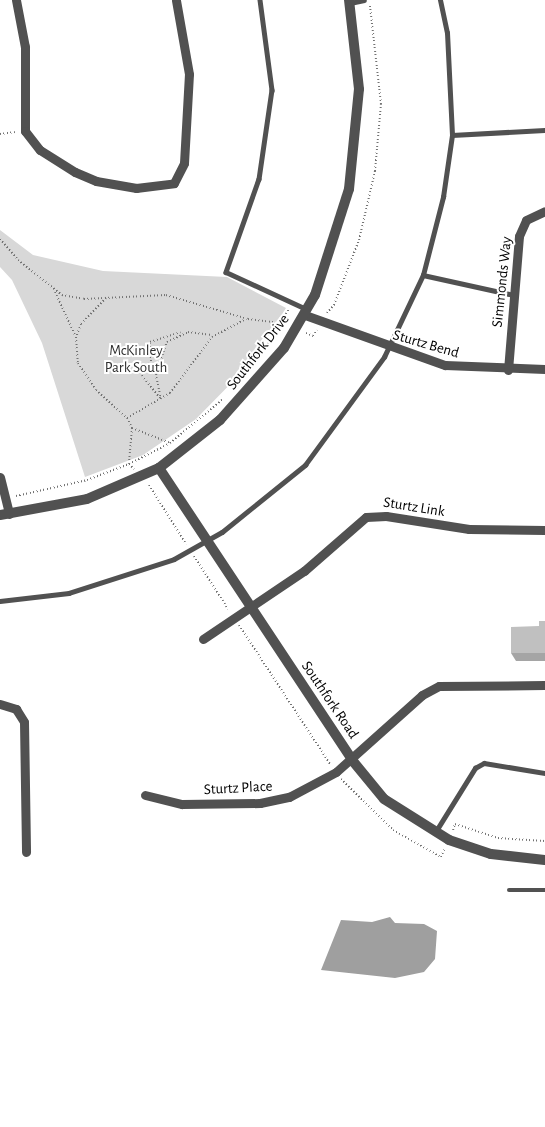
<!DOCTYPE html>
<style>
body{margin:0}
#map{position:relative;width:545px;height:1127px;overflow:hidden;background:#fff;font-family:"Alegreya Sans",sans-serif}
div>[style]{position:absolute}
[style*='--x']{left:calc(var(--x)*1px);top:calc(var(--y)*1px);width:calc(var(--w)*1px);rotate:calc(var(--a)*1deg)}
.green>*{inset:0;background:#d8d8d8}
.water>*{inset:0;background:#9f9f9f}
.path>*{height:2px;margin-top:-1px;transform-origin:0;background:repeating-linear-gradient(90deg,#737373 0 1px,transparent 0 3.5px)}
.service>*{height:4.5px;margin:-2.25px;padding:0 2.25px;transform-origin:2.25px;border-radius:2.25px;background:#515151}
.minor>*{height:9px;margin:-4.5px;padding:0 4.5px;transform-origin:4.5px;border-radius:4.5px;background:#515151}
.tertiary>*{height:10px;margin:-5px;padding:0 5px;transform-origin:5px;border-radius:5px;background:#515151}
.wall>*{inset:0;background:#a5a5a5}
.building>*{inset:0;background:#c0c0c0}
span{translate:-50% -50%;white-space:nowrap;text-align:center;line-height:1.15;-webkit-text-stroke:4px #fff;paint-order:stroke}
.street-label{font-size:15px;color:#000}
.park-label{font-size:15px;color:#2f2f2f}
</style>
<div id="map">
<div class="green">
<i style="clip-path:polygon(0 230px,33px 255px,103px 271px,227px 277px,286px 308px,251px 363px,196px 419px,143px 455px,85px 477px,42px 343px,12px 280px,0 267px)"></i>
</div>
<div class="water">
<i style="clip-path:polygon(390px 917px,395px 923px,424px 924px,437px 931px,435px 959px,424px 972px,395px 978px,321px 970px,341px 920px,372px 922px)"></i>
</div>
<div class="path">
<i style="--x:0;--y:134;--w:15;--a:-8"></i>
<i style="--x:0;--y:239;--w:28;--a:49"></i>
<i style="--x:18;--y:260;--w:56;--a:38.5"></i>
<i style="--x:62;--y:295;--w:22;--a:10"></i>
<i style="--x:84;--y:299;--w:82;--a:-2.8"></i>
<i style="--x:166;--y:295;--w:85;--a:16.3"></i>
<i style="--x:248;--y:319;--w:38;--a:7"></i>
<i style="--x:55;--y:292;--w:47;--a:65.1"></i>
<i style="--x:106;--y:298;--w:36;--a:134"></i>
<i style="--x:81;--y:324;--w:14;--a:111"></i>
<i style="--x:76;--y:337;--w:26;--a:86"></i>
<i style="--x:78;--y:363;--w:32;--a:56"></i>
<i style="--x:96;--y:390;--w:42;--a:42.1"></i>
<i style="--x:127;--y:418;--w:50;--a:-30.2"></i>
<i style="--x:170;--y:393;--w:70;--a:-53.1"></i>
<i style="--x:212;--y:337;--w:38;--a:-28"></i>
<i style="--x:327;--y:313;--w:11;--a:-49"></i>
<i style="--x:334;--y:305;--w:70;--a:-69"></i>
<i style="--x:359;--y:240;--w:71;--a:-76.9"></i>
<i style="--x:375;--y:171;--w:67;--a:-84.9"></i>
<i style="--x:381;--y:104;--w:99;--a:-96.4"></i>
<i style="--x:306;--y:333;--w:8;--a:23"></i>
<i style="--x:313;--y:336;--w:7;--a:-56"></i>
<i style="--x:261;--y:356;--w:55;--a:-59.2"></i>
<i style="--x:160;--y:398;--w:28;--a:-129"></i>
<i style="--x:142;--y:376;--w:17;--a:-59"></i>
<i style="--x:151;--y:361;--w:19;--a:-93"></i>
<i style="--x:150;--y:342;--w:32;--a:-18"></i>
<i style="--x:161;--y:399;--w:25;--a:-102"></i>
<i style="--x:156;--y:375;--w:35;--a:-72"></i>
<i style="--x:167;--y:342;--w:23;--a:-25"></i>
<i style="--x:188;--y:332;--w:24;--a:7"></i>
<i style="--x:127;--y:418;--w:11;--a:63"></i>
<i style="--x:132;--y:428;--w:41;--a:21.5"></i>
<i style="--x:132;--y:428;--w:36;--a:95"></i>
<i style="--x:129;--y:464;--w:7;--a:45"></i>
<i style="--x:149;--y:485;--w:70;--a:57.9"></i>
<i style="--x:16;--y:496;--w:73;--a:-12.7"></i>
<i style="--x:87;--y:480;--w:45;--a:-20.9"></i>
<i style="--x:129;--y:464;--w:46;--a:-27.1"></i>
<i style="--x:170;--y:443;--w:69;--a:-39.7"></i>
<i style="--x:194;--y:556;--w:63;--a:57.3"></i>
<i style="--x:239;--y:625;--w:166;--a:56.8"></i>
<i style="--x:341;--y:779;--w:73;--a:44.4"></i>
<i style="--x:393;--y:830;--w:55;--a:29.4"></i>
<i style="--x:441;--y:857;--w:8;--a:-67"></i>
<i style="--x:453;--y:830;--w:6;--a:-72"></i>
<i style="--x:455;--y:824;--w:45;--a:18"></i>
<i style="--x:498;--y:838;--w:47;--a:3.7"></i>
</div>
<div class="service">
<i style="--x:260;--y:0;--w:91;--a:82.4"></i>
<i style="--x:272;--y:90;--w:90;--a:98.3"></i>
<i style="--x:259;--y:179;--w:99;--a:109.5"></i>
<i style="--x:226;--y:272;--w:88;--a:24.8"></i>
<i style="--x:350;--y:3;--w:14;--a:-12"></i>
<i style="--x:452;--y:135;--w:93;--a:-3.1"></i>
<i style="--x:423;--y:275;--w:93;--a:12.4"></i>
<i style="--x:0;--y:601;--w:69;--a:-6.6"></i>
<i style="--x:69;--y:593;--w:110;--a:-17.9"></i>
<i style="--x:174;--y:559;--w:55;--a:-29.4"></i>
<i style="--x:222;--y:532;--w:107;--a:-38.9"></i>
<i style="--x:305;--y:465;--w:134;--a:-53.8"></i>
<i style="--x:384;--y:357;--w:91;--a:-64.6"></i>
<i style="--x:423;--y:275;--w:81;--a:-75.6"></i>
<i style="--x:443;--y:197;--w:63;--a:-81.7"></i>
<i style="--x:452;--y:135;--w:102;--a:-92.8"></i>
<i style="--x:447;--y:33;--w:34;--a:-102"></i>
<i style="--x:436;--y:831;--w:74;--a:-58.2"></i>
<i style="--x:475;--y:768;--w:10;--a:-29"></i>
<i style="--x:484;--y:763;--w:62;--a:9.3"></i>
<i style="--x:509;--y:890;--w:36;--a:0"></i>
</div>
<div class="minor">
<i style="--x:16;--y:0;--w:48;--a:79.2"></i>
<i style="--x:25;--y:47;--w:84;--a:90"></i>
<i style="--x:25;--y:131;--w:24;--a:52"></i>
<i style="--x:40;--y:150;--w:41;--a:32.2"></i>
<i style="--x:75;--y:172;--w:23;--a:23"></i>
<i style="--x:96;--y:181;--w:41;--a:9.9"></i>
<i style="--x:136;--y:188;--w:38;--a:-7"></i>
<i style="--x:174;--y:183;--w:22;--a:-63"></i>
<i style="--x:184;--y:163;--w:89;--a:-86.8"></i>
<i style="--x:189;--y:74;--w:75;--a:-100"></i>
<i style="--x:305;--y:315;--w:149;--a:19.7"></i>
<i style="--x:445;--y:365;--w:100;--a:2.3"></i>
<i style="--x:508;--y:370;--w:134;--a:-85.3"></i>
<i style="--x:519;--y:236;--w:17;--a:-66"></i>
<i style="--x:526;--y:220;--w:21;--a:-25"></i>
<i style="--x:0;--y:477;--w:38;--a:76"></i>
<i style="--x:203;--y:639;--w:122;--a:-34"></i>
<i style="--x:304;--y:571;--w:82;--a:-41.1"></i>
<i style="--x:366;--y:517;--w:20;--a:-3"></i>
<i style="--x:386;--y:516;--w:84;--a:8.9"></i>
<i style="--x:469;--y:529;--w:76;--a:0.8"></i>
<i style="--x:0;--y:704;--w:17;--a:17"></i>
<i style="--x:16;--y:709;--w:15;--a:58"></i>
<i style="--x:24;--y:722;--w:130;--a:89.1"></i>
<i style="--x:145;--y:795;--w:38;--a:14"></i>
<i style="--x:182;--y:804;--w:78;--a:-0.7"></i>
<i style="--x:260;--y:803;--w:30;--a:-12"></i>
<i style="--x:289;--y:797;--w:53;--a:-28"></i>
<i style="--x:336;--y:772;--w:115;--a:-41.8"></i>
<i style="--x:422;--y:695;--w:19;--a:-28"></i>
<i style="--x:439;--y:686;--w:106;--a:-0.5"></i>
</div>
<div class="tertiary">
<i style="--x:159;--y:468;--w:350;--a:56.5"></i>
<i style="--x:352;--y:760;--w:50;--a:50.6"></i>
<i style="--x:384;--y:799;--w:77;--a:32.2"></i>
<i style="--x:449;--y:840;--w:44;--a:18.4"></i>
<i style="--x:491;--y:854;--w:54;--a:6.3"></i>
<i style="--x:0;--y:515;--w:88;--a:-10.4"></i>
<i style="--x:87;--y:499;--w:78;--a:-23.3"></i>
<i style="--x:159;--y:468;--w:78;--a:-38.2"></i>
<i style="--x:220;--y:420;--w:96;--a:-48.4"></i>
<i style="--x:284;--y:348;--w:61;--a:-59.7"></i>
<i style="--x:315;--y:295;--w:111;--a:-72.2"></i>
<i style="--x:349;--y:189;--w:100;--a:-84.3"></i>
<i style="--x:359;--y:89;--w:90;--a:-96.4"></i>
</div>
<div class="wall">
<i style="clip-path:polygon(545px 621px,545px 661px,516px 661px,511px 653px,539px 626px)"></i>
</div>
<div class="building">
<i style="clip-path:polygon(539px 621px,545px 621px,545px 653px,511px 653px,511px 627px,539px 626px)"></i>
</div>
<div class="street-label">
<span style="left:502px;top:282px;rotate:-84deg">Simmonds Way</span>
<span style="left:426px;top:344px;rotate:16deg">Sturtz Bend</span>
<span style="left:258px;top:352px;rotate:-52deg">Southfork Drive</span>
<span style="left:414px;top:507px;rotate:9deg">Sturtz Link</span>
<span style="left:330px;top:700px;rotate:56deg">Southfork Road</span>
<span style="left:238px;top:788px;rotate:-3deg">Sturtz Place</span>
</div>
<div class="park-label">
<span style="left:136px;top:359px">McKinley<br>Park South</span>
</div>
</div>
